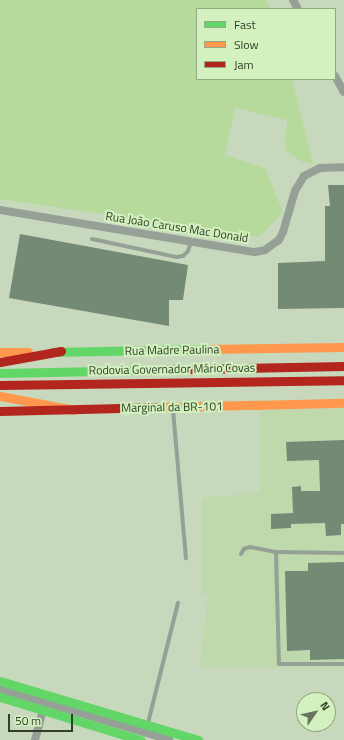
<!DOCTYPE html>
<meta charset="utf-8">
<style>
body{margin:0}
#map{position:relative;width:344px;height:740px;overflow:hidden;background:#c8d8bc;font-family:"Titillium Web",sans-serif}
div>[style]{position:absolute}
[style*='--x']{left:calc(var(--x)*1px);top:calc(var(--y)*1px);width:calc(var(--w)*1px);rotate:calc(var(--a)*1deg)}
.built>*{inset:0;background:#bfd9ad}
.green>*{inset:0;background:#b6d99c}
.building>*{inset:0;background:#748a75}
.lane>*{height:4px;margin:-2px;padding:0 2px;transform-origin:2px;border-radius:2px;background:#95a196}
.street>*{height:8px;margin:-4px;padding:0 4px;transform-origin:4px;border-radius:4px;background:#95a196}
.fast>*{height:9px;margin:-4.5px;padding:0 4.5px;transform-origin:4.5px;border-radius:4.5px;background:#63d668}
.slow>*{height:9px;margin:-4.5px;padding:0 4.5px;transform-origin:4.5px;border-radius:4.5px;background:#ff974d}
.jam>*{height:9px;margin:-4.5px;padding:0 4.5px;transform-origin:4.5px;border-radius:4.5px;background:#b3261e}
span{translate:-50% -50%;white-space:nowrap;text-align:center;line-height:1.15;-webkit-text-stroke:4px #d3f1be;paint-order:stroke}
.street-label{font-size:12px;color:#323e2a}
.legend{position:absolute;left:196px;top:8px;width:140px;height:72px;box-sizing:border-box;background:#d3f1be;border:1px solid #93a983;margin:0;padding:5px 7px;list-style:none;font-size:12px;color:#323e2a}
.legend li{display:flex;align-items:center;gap:8px;height:20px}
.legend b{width:20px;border:1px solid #93a983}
.north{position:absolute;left:296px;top:692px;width:40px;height:40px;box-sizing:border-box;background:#d3f1be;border:1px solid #93a983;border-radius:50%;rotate:56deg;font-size:11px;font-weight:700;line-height:16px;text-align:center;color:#323e2a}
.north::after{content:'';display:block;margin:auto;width:14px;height:18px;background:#66745d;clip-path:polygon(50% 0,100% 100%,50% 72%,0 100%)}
.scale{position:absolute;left:8px;top:714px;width:65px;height:18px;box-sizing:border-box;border:2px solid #323e2a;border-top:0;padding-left:5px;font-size:12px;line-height:14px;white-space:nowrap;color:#323e2a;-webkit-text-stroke:3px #d3f1be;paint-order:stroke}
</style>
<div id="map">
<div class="built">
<i style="clip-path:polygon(344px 408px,344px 669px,200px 667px,208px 595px,202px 594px,202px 498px,260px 492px,260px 410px)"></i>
</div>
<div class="green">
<i style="clip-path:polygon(0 0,266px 0,270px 9px,197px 9px,197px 79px,292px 79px,313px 164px,300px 161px,286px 150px,285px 139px,287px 120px,235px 108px,225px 155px,265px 168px,283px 212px,259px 237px,0 199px)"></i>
</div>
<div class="building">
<i style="clip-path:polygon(328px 185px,344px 185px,344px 308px,278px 309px,278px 263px,325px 261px,325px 206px,330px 206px)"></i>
<i style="clip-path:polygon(20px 234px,188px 265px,183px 300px,169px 300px,169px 326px,9px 298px)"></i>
<i style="clip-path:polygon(344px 440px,344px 524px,341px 524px,341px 535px,326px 536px,325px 523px,291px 524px,291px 528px,271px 529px,271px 514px,293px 513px,292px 487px,301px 486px,301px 491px,320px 491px,319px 460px,287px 461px,286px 442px)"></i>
<i style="clip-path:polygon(344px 562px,344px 659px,310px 660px,310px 650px,287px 651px,285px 571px,308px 571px,308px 563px)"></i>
</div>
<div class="lane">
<i style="--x:92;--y:239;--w:87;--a:12"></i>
<i style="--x:177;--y:257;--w:6;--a:-9"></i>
<i style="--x:183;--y:256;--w:7;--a:-45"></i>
<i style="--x:188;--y:251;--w:9;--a:-72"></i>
<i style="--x:173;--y:410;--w:149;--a:85"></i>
<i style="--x:344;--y:553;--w:68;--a:-179.2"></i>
<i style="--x:276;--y:552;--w:112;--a:88.5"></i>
<i style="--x:279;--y:664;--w:65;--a:0"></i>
<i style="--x:241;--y:554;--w:6;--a:-59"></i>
<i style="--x:244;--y:549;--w:6;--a:-18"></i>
<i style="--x:250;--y:547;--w:26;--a:11"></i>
<i style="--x:148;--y:723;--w:124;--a:-76"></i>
</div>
<div class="street">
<i style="--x:293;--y:0;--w:10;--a:61"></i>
<i style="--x:335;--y:76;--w:18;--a:61"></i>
<i style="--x:0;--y:210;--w:258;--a:9.4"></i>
<i style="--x:255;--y:252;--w:10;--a:-11"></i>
<i style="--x:265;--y:250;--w:17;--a:-36"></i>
<i style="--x:279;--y:240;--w:9;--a:-63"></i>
<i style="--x:283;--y:232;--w:43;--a:-73.7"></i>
<i style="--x:295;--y:191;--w:17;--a:-59"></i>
<i style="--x:304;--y:176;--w:18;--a:-27"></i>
<i style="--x:320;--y:168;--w:24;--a:-2"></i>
<i style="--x:0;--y:689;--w:177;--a:16.7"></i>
<i style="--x:35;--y:740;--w:31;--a:-75"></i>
</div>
<div class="fast">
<i style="--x:52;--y:352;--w:155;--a:-1.1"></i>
<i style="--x:0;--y:373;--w:152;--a:-1.1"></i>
<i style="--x:0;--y:681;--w:207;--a:16.6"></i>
<i style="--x:0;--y:697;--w:147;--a:17"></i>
</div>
<div class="slow">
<i style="--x:207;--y:349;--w:137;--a:-0.8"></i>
<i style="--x:0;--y:352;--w:28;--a:0"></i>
<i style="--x:0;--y:396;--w:75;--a:10.7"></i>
<i style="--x:161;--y:407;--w:183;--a:-1.3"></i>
</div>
<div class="jam">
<i style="--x:0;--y:362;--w:62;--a:-10.2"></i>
<i style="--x:152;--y:370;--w:192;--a:-1.2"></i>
<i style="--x:0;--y:385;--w:344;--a:-0.8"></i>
<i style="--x:0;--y:411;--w:161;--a:-1.4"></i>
</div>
<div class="street-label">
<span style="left:177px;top:227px;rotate:9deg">Rua João Caruso Mac Donald</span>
<span style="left:172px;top:350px;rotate:-1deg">Rua Madre Paulina</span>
<span style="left:172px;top:369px;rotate:-1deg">Rodovia Governador Mário Covas</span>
<span style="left:172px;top:407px;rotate:-1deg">Marginal da BR-101</span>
</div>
<ul class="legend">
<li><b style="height:5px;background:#63d668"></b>Fast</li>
<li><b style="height:5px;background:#ff974d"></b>Slow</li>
<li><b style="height:5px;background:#b3261e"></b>Jam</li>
</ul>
<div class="north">N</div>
<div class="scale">50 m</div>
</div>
